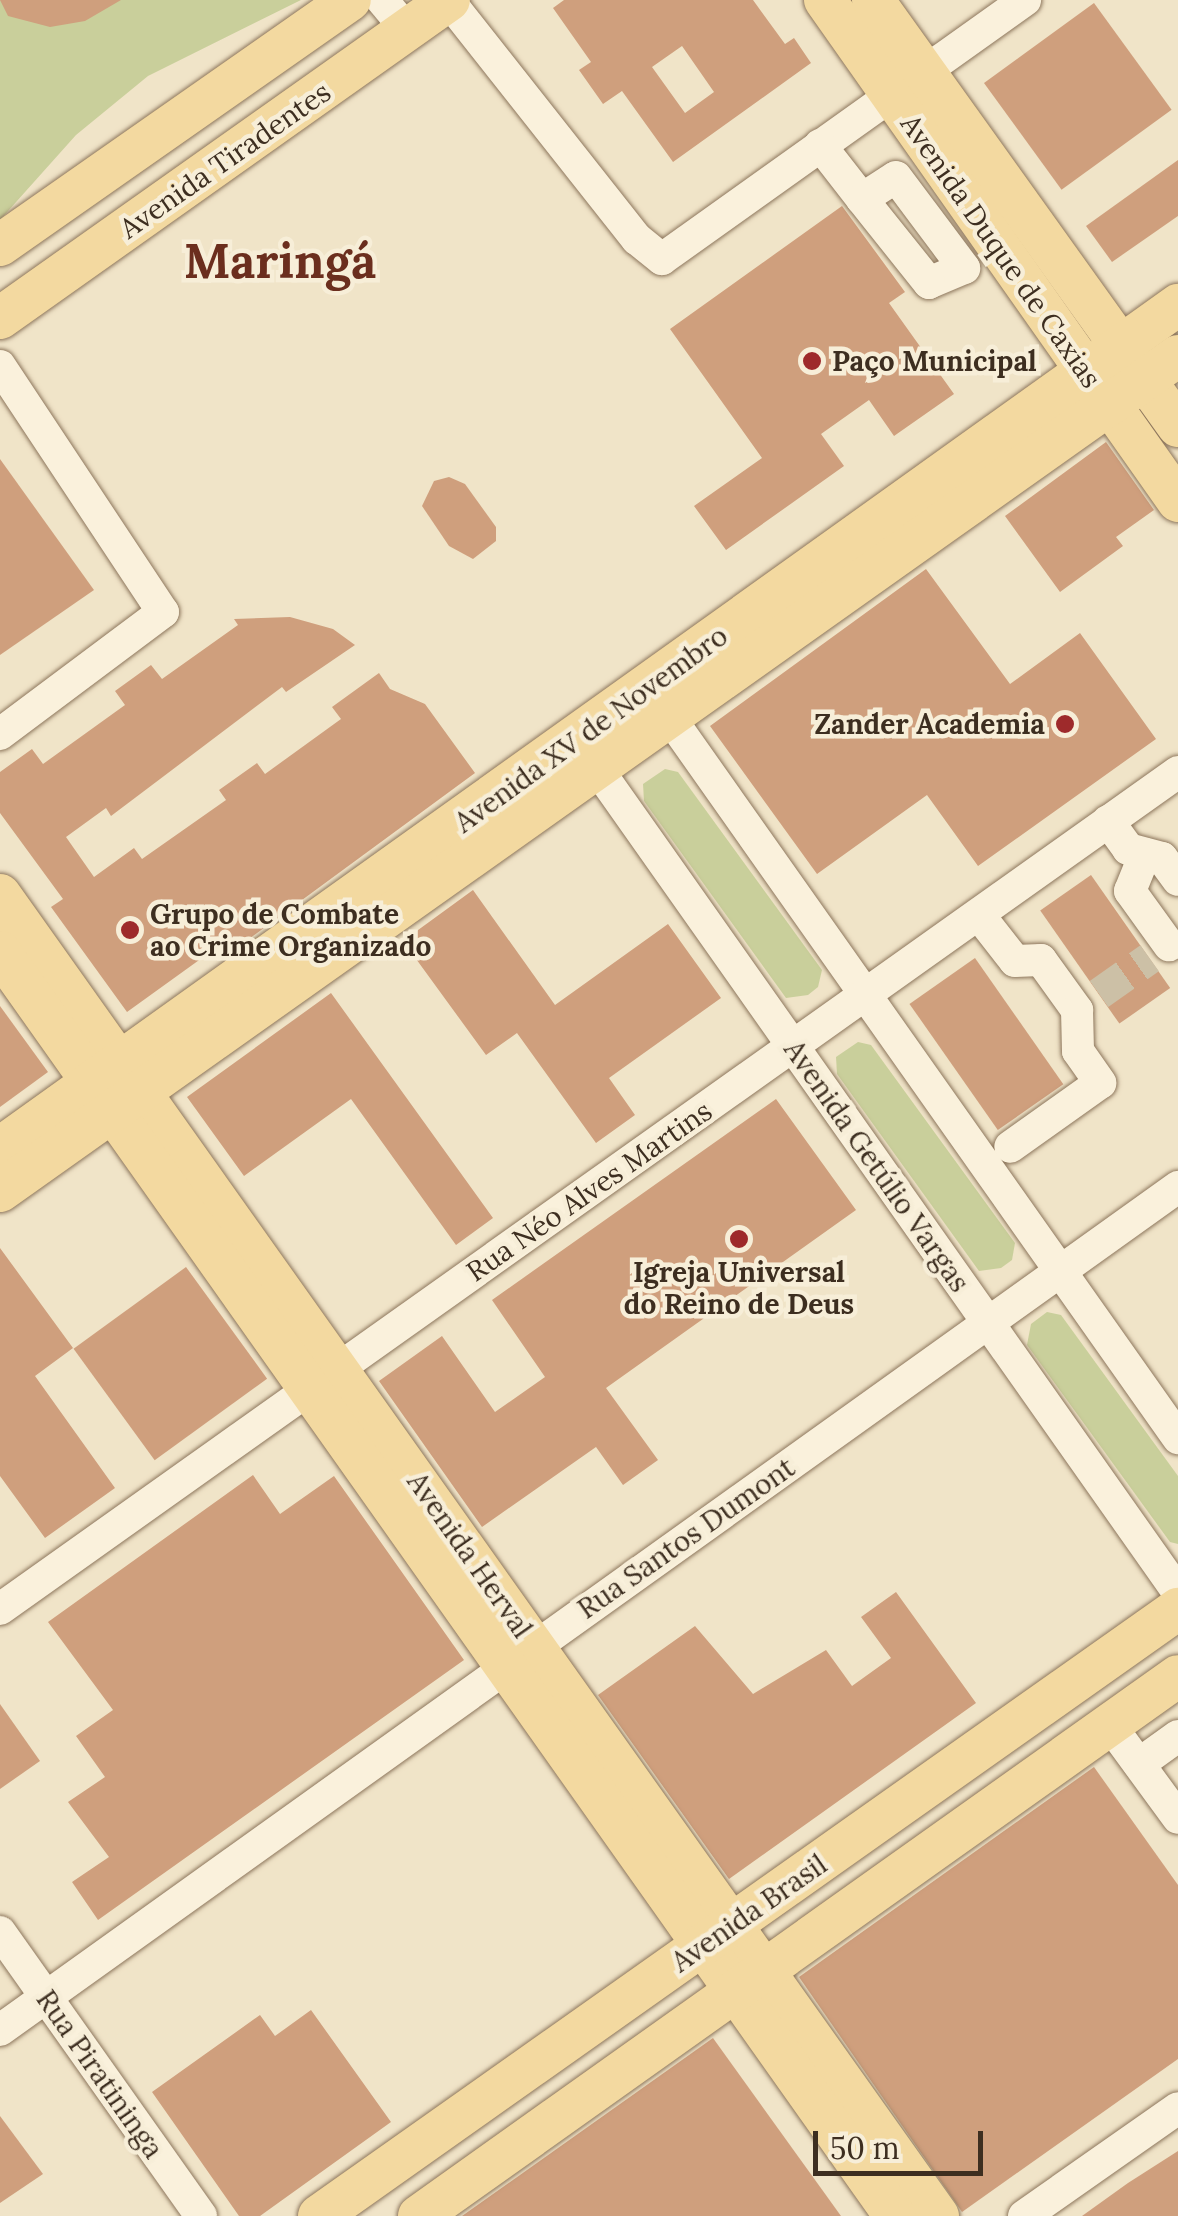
<!DOCTYPE html>
<meta charset="utf-8">
<style>
body{margin:0}
#map{position:relative;width:1178px;height:2216px;overflow:hidden;background:#f0e4c8;font-family:Lora,serif}
div>[style]{position:absolute}
[style*='--x']{left:calc(var(--x)*1px);top:calc(var(--y)*1px);width:calc(var(--w)*1px);rotate:calc(var(--a)*1deg)}
.green>*{inset:0;background:#c9cf9b}
.building>*{inset:0;background:#cf9f7d;transform-origin:0 0}
.minor-tunnel>*{height:32px;margin-top:-16px;transform-origin:0;background:repeating-linear-gradient(90deg,#ccc0a6 0 32px,transparent 0 48px)}
.roads{filter:drop-shadow(0 0 2px #8d765c) drop-shadow(0 0 2px #8d765c)}
.minor>*{height:32px;margin:-16px;padding:0 16px;transform-origin:16px;border-radius:16px;background:#faf1dc}
.major>*{height:42px;margin:-21px;padding:0 21px;transform-origin:21px;border-radius:21px;background:#f3d9a0}
.dots>*{width:28px;height:28px;translate:-50% -50%;box-sizing:border-box;border:5px solid #f7eed8;border-radius:50%}
span{translate:-50% -50%;white-space:nowrap;text-align:center;line-height:1.15;-webkit-text-stroke:9px #f7eed8;paint-order:stroke}
.street-label{font-size:28px;color:#3d2e20}
.poi-label{font-size:28px;color:#3d2e20;font-weight:700}
.left{translate:0 -50%;text-align:left}
.right{translate:-100% -50%;text-align:right}
.town-label{font-size:48px;color:#6b2e1e;font-weight:700}
.scale{position:absolute;left:813px;top:2131px;width:170px;height:45px;box-sizing:border-box;border:5px solid #3d2e20;border-top:0;padding-left:12px;font-size:30px;line-height:35px;white-space:nowrap;color:#3d2e20;-webkit-text-stroke:8px #f7eed8;paint-order:stroke}
</style>
<div id="map">
<div class="green">
<i style="clip-path:polygon(0 0,301px 0,148px 76px,76px 135px,0 220px)"></i>
<i style="clip-path:polygon(665px 769px,678px 772px,822px 970px,818px 987px,808px 995px,786px 998px,644px 801px,643px 784px)"></i>
<i style="clip-path:polygon(858px 1042px,871px 1045px,1015px 1243px,1012px 1260px,1001px 1268px,979px 1271px,837px 1074px,836px 1057px)"></i>
<i style="clip-path:polygon(1047px 1312px,1061px 1315px,1178px 1476px,1178px 1544px,1170px 1542px,1027px 1345px,1031px 1324px)"></i>
</div>
<div class="building">
<i style="clip-path:polygon(0 0,121px 0,85px 21px,50px 27px,8px 16px)"></i>
<i style="clip-path:polygon(evenodd,564px 0,753px 0,785px 44px,794px 38px,811px 63px,673px 162px,622px 91px,603px 104px,579px 70px,591px 62px,553px 8px,564px 0,682px 46px,714px 92px,685px 113px,652px 67px,682px 46px)"></i>
<i style="left:1094px;top:3px;width:132px;height:136px;rotate:54deg"></i>
<i style="clip-path:polygon(1178px 160px,1178px 216px,1112px 262px,1086px 226px)"></i>
<i style="clip-path:polygon(842px 206px,905px 292px,889px 303px,954px 394px,894px 436px,869px 400px,821px 434px,844px 466px,726px 550px,694px 506px,762px 458px,670px 329px)"></i>
<i style="clip-path:polygon(1106px 442px,1154px 510px,1116px 537px,1123px 546px,1060px 592px,1005px 516px)"></i>
<i style="clip-path:polygon(0 459px,94px 590px,0 655px)"></i>
<i style="clip-path:polygon(449px 477px,465px 484px,496px 527px,496px 541px,473px 559px,449px 546px,422px 506px,434px 481px)"></i>
<i style="clip-path:polygon(926px 569px,1010px 684px,1080px 633px,1156px 739px,978px 866px,927px 795px,817px 874px,710px 726px)"></i>
<i style="clip-path:polygon(290px 617px,333px 629px,355px 645px,286px 692px,282px 687px,111px 816px,106px 808px,66px 837px,94px 877px,134px 848px,142px 859px,226px 800px,219px 790px,257px 763px,265px 774px,341px 719px,332px 707px,379px 673px,390px 689px,425px 704px,475px 773px,227px 955px,220px 945px,127px 1012px,51px 907px,63px 899px,0 813px,0 772px,32px 749px,43px 764px,125px 705px,115px 691px,151px 665px,162px 679px,238px 625px,234px 619px)"></i>
<i style="left:1091px;top:875px;width:138px;height:62px;rotate:55deg"></i>
<i style="clip-path:polygon(473px 890px,555px 1005px,668px 924px,721px 998px,609px 1078px,635px 1115px,596px 1143px,517px 1033px,486px 1055px,403px 941px)"></i>
<i style="left:975px;top:958px;width:154px;height:80px;rotate:55deg"></i>
<i style="clip-path:polygon(331px 993px,493px 1218px,456px 1245px,351px 1099px,244px 1176px,187px 1097px)"></i>
<i style="clip-path:polygon(0 1006px,48px 1072px,0 1107px)"></i>
<i style="clip-path:polygon(776px 1099px,856px 1210px,606px 1388px,658px 1460px,623px 1485px,596px 1447px,482px 1527px,379px 1381px,442px 1336px,495px 1412px,545px 1377px,492px 1300px)"></i>
<i style="clip-path:polygon(0 1248px,73px 1348px,35px 1376px,115px 1488px,45px 1538px,0 1476px)"></i>
<i style="left:186px;top:1267px;width:138px;height:139px;rotate:54deg"></i>
<i style="clip-path:polygon(253px 1475px,280px 1514px,334px 1476px,464px 1660px,98px 1920px,72px 1882px,109px 1857px,68px 1802px,105px 1777px,76px 1736px,113px 1710px,48px 1622px)"></i>
<i style="clip-path:polygon(896px 1592px,976px 1703px,729px 1879px,598px 1695px,695px 1626px,753px 1694px,826px 1650px,852px 1686px,891px 1658px,861px 1617px)"></i>
<i style="clip-path:polygon(0 1704px,40px 1761px,0 1789px)"></i>
<i style="clip-path:polygon(1094px 1767px,1178px 1885px,1178px 2059px,962px 2212px,799px 1977px)"></i>
<i style="clip-path:polygon(311px 2010px,391px 2122px,260px 2216px,239px 2216px,152px 2092px,260px 2015px,275px 2036px)"></i>
<i style="clip-path:polygon(713px 2038px,841px 2216px,462px 2216px)"></i>
<i style="clip-path:polygon(0 2116px,43px 2174px,0 2203px)"></i>
<i style="clip-path:polygon(1178px 2151px,1178px 2216px,1082px 2216px,1128px 2183px)"></i>
</div>
<div class="minor-tunnel">
<i style="--x:1099;--y:994;--w:62;--a:-35.2"></i>
</div>
<div class="roads">
<div class="minor">
<i style="--x:382;--y:0;--w:40;--a:50"></i>
<i style="--x:448;--y:0;--w:305;--a:51.7"></i>
<i style="--x:637;--y:239;--w:32;--a:39"></i>
<i style="--x:662;--y:259;--w:446;--a:-35.5"></i>
<i style="--x:820;--y:145;--w:68;--a:52.1"></i>
<i style="--x:896;--y:177;--w:114;--a:53.2"></i>
<i style="--x:964;--y:268;--w:38;--a:157"></i>
<i style="--x:929;--y:283;--w:107;--a:-128.6"></i>
<i style="--x:862;--y:199;--w:40;--a:-32.9"></i>
<i style="--x:0;--y:366;--w:295;--a:56.5"></i>
<i style="--x:163;--y:612;--w:204;--a:143.2"></i>
<i style="--x:656;--y:698;--w:906;--a:54.8"></i>
<i style="--x:584;--y:750;--w:1030;--a:54.8"></i>
<i style="--x:1108;--y:821;--w:34;--a:54"></i>
<i style="--x:1128;--y:849;--w:35;--a:15"></i>
<i style="--x:1162;--y:858;--w:27;--a:54"></i>
<i style="--x:1145;--y:854;--w:40;--a:112"></i>
<i style="--x:1130;--y:891;--w:67;--a:54.2"></i>
<i style="--x:979;--y:915;--w:58;--a:52"></i>
<i style="--x:1015;--y:961;--w:26;--a:-2"></i>
<i style="--x:1041;--y:960;--w:62;--a:54.2"></i>
<i style="--x:1077;--y:1010;--w:41;--a:88.6"></i>
<i style="--x:1078;--y:1051;--w:39;--a:55"></i>
<i style="--x:1100;--y:1083;--w:110;--a:144.6"></i>
<i style="--x:0;--y:1609;--w:1445;--a:-35.39"></i>
<i style="--x:1110;--y:1725;--w:115;--a:53.8"></i>
<i style="--x:1139;--y:1764;--w:48;--a:-35.7"></i>
<i style="--x:0;--y:1932;--w:348;--a:54.7"></i>
<i style="--x:0;--y:2030;--w:1449;--a:-35.59"></i>
<i style="--x:1024;--y:2216;--w:188;--a:-35"></i>
</div>
<div class="major">
<i style="--x:825;--y:0;--w:613;--a:54.83"></i>
<i style="--x:873;--y:0;--w:524;--a:54.4"></i>
<i style="--x:0;--y:245;--w:427;--a:-35"></i>
<i style="--x:0;--y:318;--w:550;--a:-35.31"></i>
<i style="--x:0;--y:895;--w:1620;--a:54.62"></i>
<i style="--x:0;--y:952;--w:1549;--a:54.7"></i>
<i style="--x:0;--y:1148;--w:1449;--a:-35.59"></i>
<i style="--x:0;--y:1191;--w:1444;--a:-35.33"></i>
<i style="--x:319;--y:2216;--w:1052;--a:-35.25"></i>
<i style="--x:419;--y:2216;--w:931;--a:-35.43"></i>
</div>
</div>
<div class="dots">
<i style="left:812px;top:361px;background:#9e2a2b"></i>
<i style="left:1065px;top:724px;background:#9e2a2b"></i>
<i style="left:130px;top:930px;background:#9e2a2b"></i>
<i style="left:739px;top:1239px;background:#9e2a2b"></i>
</div>
<div class="street-label">
<span style="left:225px;top:160px;rotate:-35deg">Avenida Tiradentes</span>
<span style="left:1001px;top:251px;rotate:55deg">Avenida Duque de Caxias</span>
<span style="left:591px;top:729px;rotate:-36deg">Avenida XV de Novembro</span>
<span style="left:877px;top:1166px;rotate:55deg">Avenida Getúlio Vargas</span>
<span style="left:589px;top:1191px;rotate:-35deg">Rua Néo Alves Martins</span>
<span style="left:686px;top:1538px;rotate:-35deg">Rua Santos Dumont</span>
<span style="left:470px;top:1555px;rotate:55deg">Avenida Herval</span>
<span style="left:749px;top:1913px;rotate:-35deg">Avenida Brasil</span>
<span style="left:100px;top:2074px;rotate:55deg">Rua Piratininga</span>
</div>
<div class="poi-label">
<span class="left" style="left:832px;top:361px">Paço Municipal</span>
<span class="right" style="left:1045px;top:724px">Zander Academia</span>
<span class="left" style="left:150px;top:930px">Grupo de Combate<br>ao Crime Organizado</span>
<span style="left:739px;top:1288px">Igreja Universal<br>do Reino de Deus</span>
</div>
<div class="town-label">
<span style="left:280px;top:261px">Maringá</span>
</div>
<div class="scale">50 m</div>
</div>
